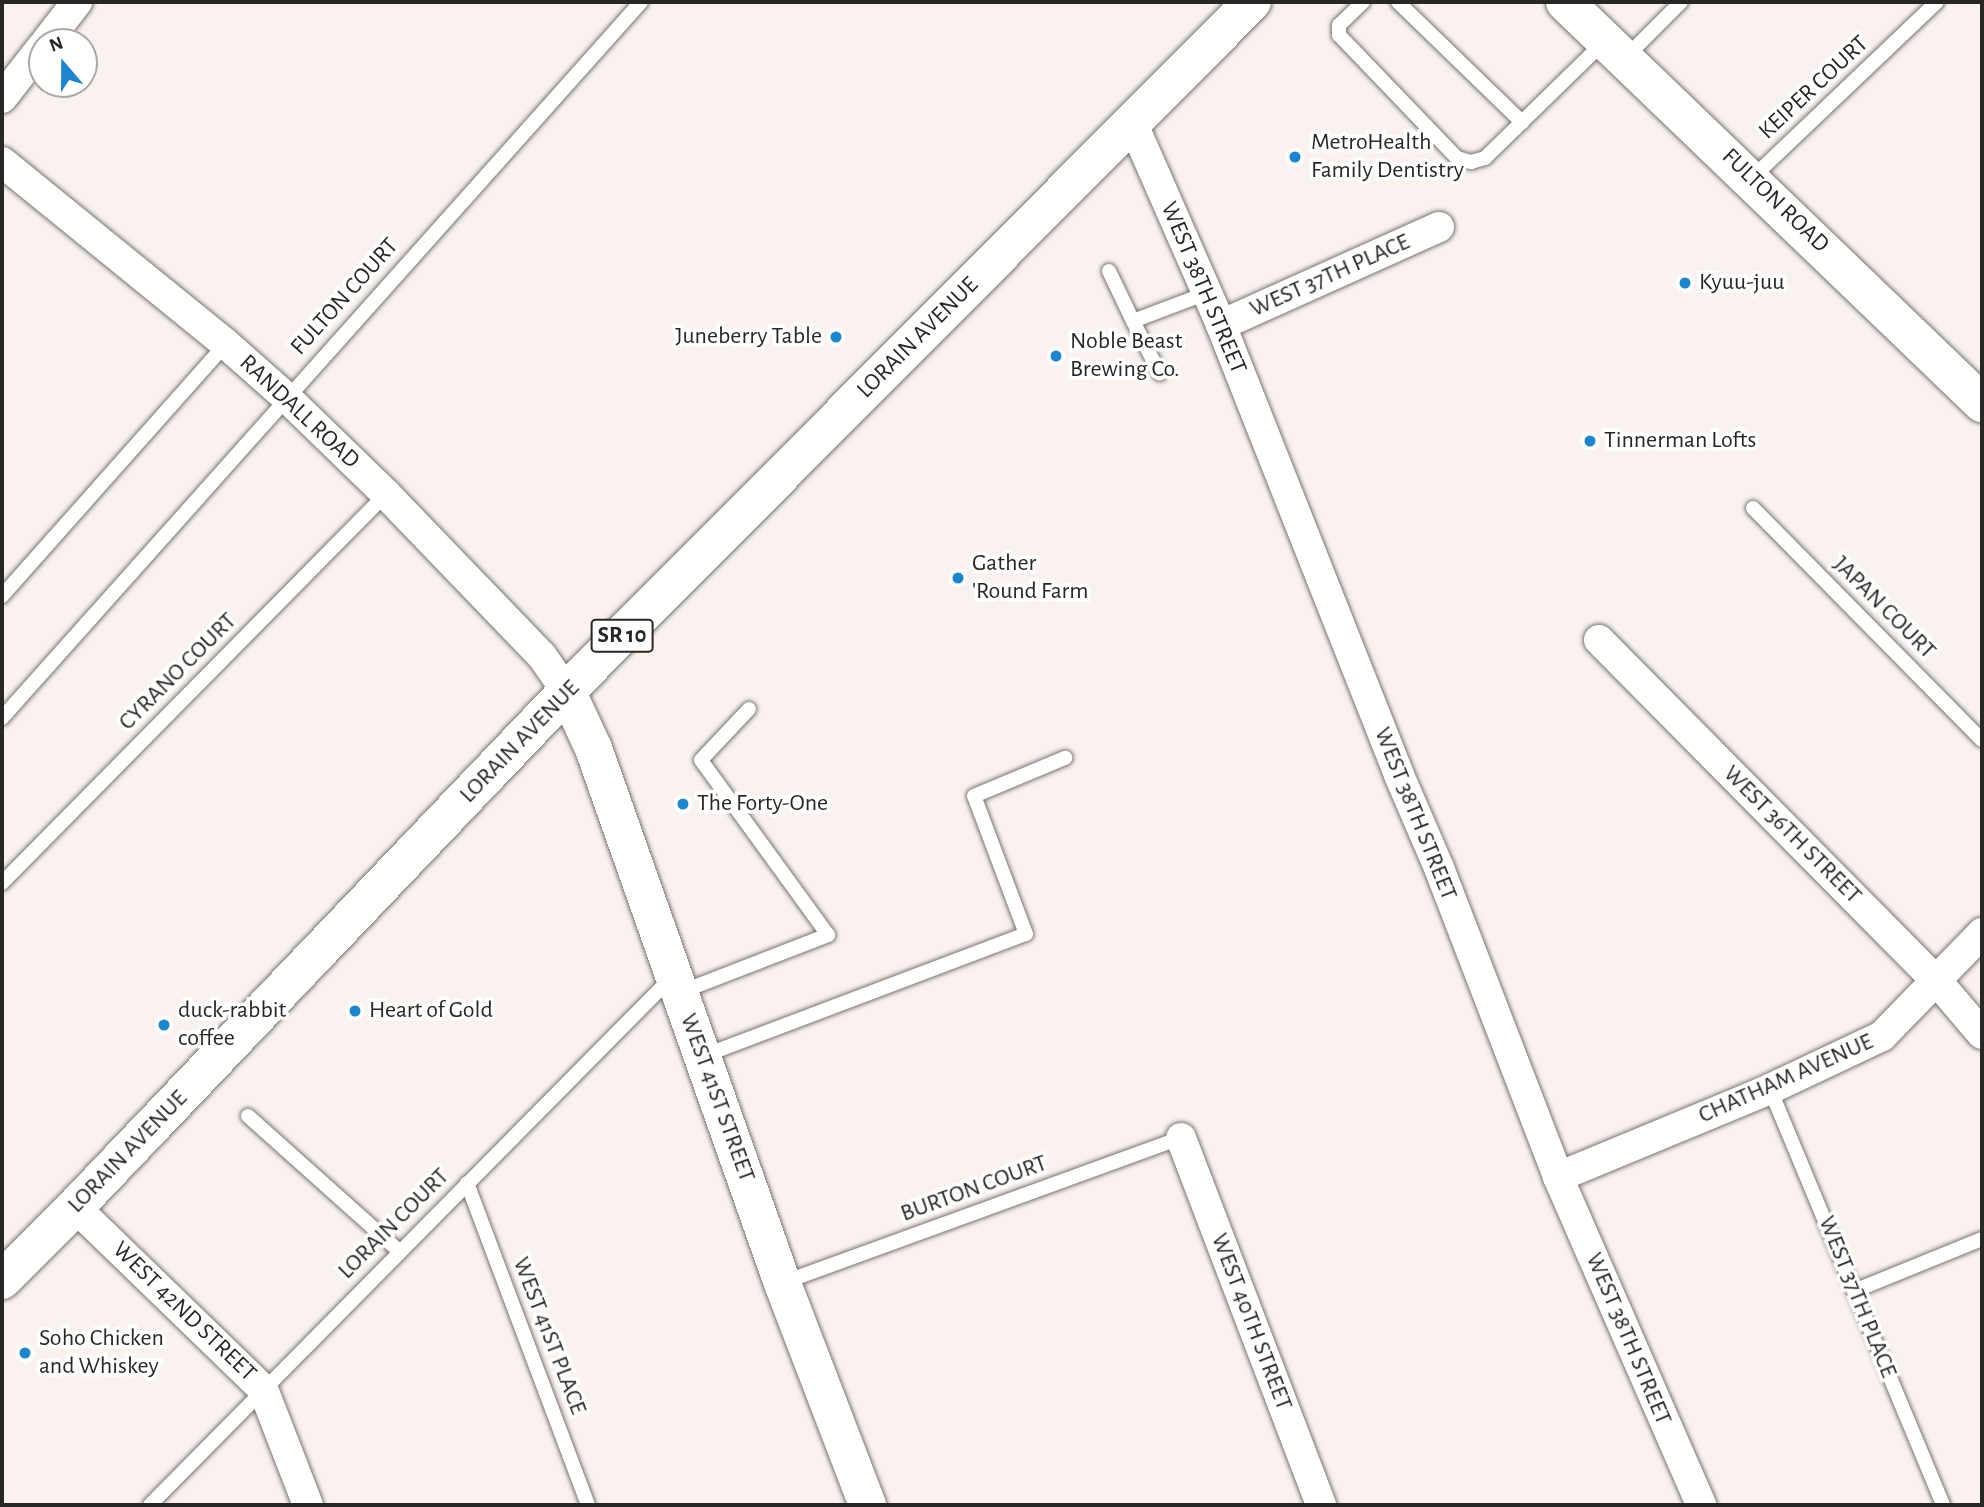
<!DOCTYPE html>
<style>
body{margin:0}
#map{position:relative;width:1984px;height:1507px;overflow:hidden;background:#f9f2ef;font-family:"Alegreya Sans",sans-serif}
div>[style]{position:absolute}
[style*='--x']{left:calc(var(--x)*1px);top:calc(var(--y)*1px);width:calc(var(--w)*1px);rotate:calc(var(--a)*1deg)}
.roads{filter:drop-shadow(0 0 2px #797370) drop-shadow(0 0 2px #797370)}
.service>*{height:14px;margin:-7px;padding:0 7px;transform-origin:7px;border-radius:7px;background:#fff}
.minor>*{height:30px;margin:-15px;padding:0 15px;transform-origin:15px;border-radius:15px;background:#fff}
.tertiary>*{height:37px;margin:-18.5px;padding:0 18.5px;transform-origin:18.5px;border-radius:18.5px;background:#fff}
.secondary>*{height:38px;margin:-19px;padding:0 19px;transform-origin:19px;border-radius:19px;background:#fff}
.primary>*{height:38px;margin:-19px;padding:0 19px;transform-origin:19px;border-radius:19px;background:#fff}
.dots>*{width:19px;height:19px;translate:-50% -50%;box-sizing:border-box;border:4px solid #fff;border-radius:50%}
span{translate:-50% -50%;white-space:nowrap;text-align:center;line-height:1.15;-webkit-text-stroke:7px #fff;paint-order:stroke}
.shield-label span{padding:2px 5px;background:#fff;border:2px solid;border-radius:5px;-webkit-text-stroke-width:0}
.shield-label{font-size:23px;color:#292726;font-weight:700}
.street-label{font-size:24px;color:#292726}
.poi-label{font-size:24px;color:#292726}
.left{translate:0 -50%;text-align:left}
.right{translate:-100% -50%;text-align:right}
.frame{position:absolute;inset:0;border:4px solid #292726;pointer-events:none}
.north{position:absolute;left:28px;top:28px;width:70px;height:70px;box-sizing:border-box;background:#fff;border:2px solid #a9a9a8;border-radius:50%;rotate:340deg;font-size:19px;font-weight:700;line-height:28px;text-align:center;color:#292726}
.north::after{content:'';display:block;margin:auto;width:24px;height:32px;background:#1b85cf;clip-path:polygon(50% 0,100% 100%,50% 72%,0 100%)}
</style>
<div id="map">
<div class="roads">
<div class="service">
<i style="--x:1363;--y:2;--w:33;--a:136"></i>
<i style="--x:1339;--y:25;--w:10;--a:90"></i>
<i style="--x:1339;--y:35;--w:170;--a:46.2"></i>
<i style="--x:1457;--y:158;--w:15;--a:16"></i>
<i style="--x:1471;--y:162;--w:15;--a:-16"></i>
<i style="--x:1485;--y:158;--w:168;--a:-44.3"></i>
<i style="--x:1398;--y:2;--w:173;--a:44.1"></i>
<i style="--x:1626;--y:57;--w:78;--a:-45"></i>
<i style="--x:1752;--y:178;--w:255;--a:-43.6"></i>
<i style="--x:1109;--y:271;--w:55;--a:64.4"></i>
<i style="--x:1133;--y:321;--w:79;--a:-20.7"></i>
<i style="--x:1133;--y:321;--w:59;--a:63"></i>
<i style="--x:1753;--y:508;--w:326;--a:45.4"></i>
<i style="--x:2;--y:596;--w:337;--a:-48.4"></i>
<i style="--x:2;--y:718;--w:960;--a:-48.25"></i>
<i style="--x:2;--y:883;--w:547;--a:-45.37"></i>
<i style="--x:681;--y:992;--w:158;--a:-21.2"></i>
<i style="--x:828;--y:935;--w:216;--a:-126"></i>
<i style="--x:701;--y:760;--w:70;--a:-46.7"></i>
<i style="--x:703;--y:1056;--w:345;--a:-20.7"></i>
<i style="--x:1026;--y:934;--w:147;--a:-110.6"></i>
<i style="--x:974;--y:796;--w:99;--a:-22.7"></i>
<i style="--x:1770;--y:1089;--w:451;--a:67.4"></i>
<i style="--x:248;--y:1116;--w:203;--a:41.8"></i>
<i style="--x:467;--y:1183;--w:344;--a:69.4"></i>
<i style="--x:782;--y:1283;--w:425;--a:-20"></i>
<i style="--x:1854;--y:1291;--w:138;--a:-22.1"></i>
<i style="--x:150;--y:1505;--w:742;--a:-45.33"></i>
</div>
<div class="minor">
<i style="--x:46;--y:42;--w:51;--a:-52.2"></i>
<i style="--x:2;--y:98;--w:65;--a:-51.9"></i>
<i style="--x:1132;--y:122;--w:222;--a:66.3"></i>
<i style="--x:1221;--y:325;--w:484;--a:68.4"></i>
<i style="--x:1399;--y:775;--w:101;--a:66.7"></i>
<i style="--x:1439;--y:868;--w:331;--a:68.9"></i>
<i style="--x:1558;--y:1177;--w:358;--a:66.4"></i>
<i style="--x:2;--y:162;--w:289;--a:39.1"></i>
<i style="--x:226;--y:344;--w:80;--a:41.5"></i>
<i style="--x:286;--y:397;--w:139;--a:44.1"></i>
<i style="--x:386;--y:494;--w:225;--a:46.1"></i>
<i style="--x:542;--y:656;--w:44;--a:55.2"></i>
<i style="--x:1221;--y:325;--w:239;--a:-24.2"></i>
<i style="--x:1599;--y:640;--w:479;--a:45.3"></i>
<i style="--x:1936;--y:980;--w:71;--a:49.6"></i>
<i style="--x:1181;--y:1138;--w:393;--a:69.1"></i>
<i style="--x:1558;--y:1177;--w:230;--a:-22.5"></i>
<i style="--x:1770;--y:1089;--w:124;--a:-25.3"></i>
<i style="--x:1882;--y:1036;--w:144;--a:-45.8"></i>
<i style="--x:75;--y:1207;--w:262;--a:44.1"></i>
<i style="--x:263;--y:1389;--w:124;--a:68.8"></i>
</div>
<div class="tertiary">
<i style="--x:567;--y:692;--w:62;--a:65.1"></i>
<i style="--x:593;--y:748;--w:567;--a:70.54"></i>
<i style="--x:782;--y:1283;--w:238;--a:69"></i>
</div>
<div class="secondary">
<i style="--x:1565;--y:2;--w:579;--a:43.88"></i>
</div>
<div class="primary">
<i style="--x:2;--y:1280;--w:103;--a:-45"></i>
<i style="--x:75;--y:1207;--w:753;--a:-46.34"></i>
<i style="--x:595;--y:662;--w:931;--a:-45.13"></i>
</div>
</div>
<div class="dots">
<i style="left:1295px;top:157px;background:#1b85cf"></i>
<i style="left:1685px;top:283px;background:#1b85cf"></i>
<i style="left:836px;top:337px;background:#1b85cf"></i>
<i style="left:1056px;top:356px;background:#1b85cf"></i>
<i style="left:1590px;top:441px;background:#1b85cf"></i>
<i style="left:958px;top:578px;background:#1b85cf"></i>
<i style="left:683px;top:804px;background:#1b85cf"></i>
<i style="left:355px;top:1011px;background:#1b85cf"></i>
<i style="left:164px;top:1025px;background:#1b85cf"></i>
<i style="left:25px;top:1353px;background:#1b85cf"></i>
</div>
<div class="shield-label">
<span style="left:622px;top:636px">SR 10</span>
</div>
<div class="street-label">
<span style="left:1814px;top:88px;rotate:-43deg">KEIPER COURT</span>
<span style="left:1775px;top:201px;rotate:44deg">FULTON ROAD</span>
<span style="left:1330px;top:276px;rotate:-24deg">WEST 37TH PLACE</span>
<span style="left:1203px;top:288px;rotate:67deg">WEST 38TH STREET</span>
<span style="left:345px;top:297px;rotate:-48deg">FULTON COURT</span>
<span style="left:918px;top:338px;rotate:-45deg">LORAIN AVENUE</span>
<span style="left:299px;top:412px;rotate:43deg">RANDALL ROAD</span>
<span style="left:1884px;top:608px;rotate:45deg">JAPAN COURT</span>
<span style="left:178px;top:672px;rotate:-45deg">CYRANO COURT</span>
<span style="left:520px;top:742px;rotate:-46deg">LORAIN AVENUE</span>
<span style="left:1415px;top:814px;rotate:68deg">WEST 38TH STREET</span>
<span style="left:1792px;top:835px;rotate:45deg">WEST 36TH STREET</span>
<span style="left:1786px;top:1079px;rotate:-24deg">CHATHAM AVENUE</span>
<span style="left:717px;top:1098px;rotate:70deg">WEST 41ST STREET</span>
<span style="left:128px;top:1152px;rotate:-46deg">LORAIN AVENUE</span>
<span style="left:974px;top:1189px;rotate:-20deg">BURTON COURT</span>
<span style="left:394px;top:1224px;rotate:-45deg">LORAIN COURT</span>
<span style="left:1857px;top:1297px;rotate:68deg">WEST 37TH PLACE</span>
<span style="left:184px;top:1312px;rotate:44deg">WEST 42ND STREET</span>
<span style="left:1251px;top:1322px;rotate:69deg">WEST 40TH STREET</span>
<span style="left:549px;top:1336px;rotate:69deg">WEST 41ST PLACE</span>
<span style="left:1628px;top:1339px;rotate:67deg">WEST 38TH STREET</span>
</div>
<div class="poi-label">
<span class="left" style="left:1311px;top:157px">MetroHealth<br>Family Dentistry</span>
<span class="left" style="left:1699px;top:283px">Kyuu-juu</span>
<span class="right" style="left:822px;top:337px">Juneberry Table</span>
<span class="left" style="left:1070px;top:356px">Noble Beast<br>Brewing Co.</span>
<span class="left" style="left:1604px;top:441px">Tinnerman Lofts</span>
<span class="left" style="left:972px;top:578px">Gather<br>'Round Farm</span>
<span class="left" style="left:697px;top:804px">The Forty-One</span>
<span class="left" style="left:178px;top:1025px">duck-rabbit<br>coffee</span>
<span class="left" style="left:369px;top:1011px">Heart of Gold</span>
<span class="left" style="left:39px;top:1353px">Soho Chicken<br>and Whiskey</span>
</div>
<div class="frame"></div>
<div class="north">N</div>
</div>
